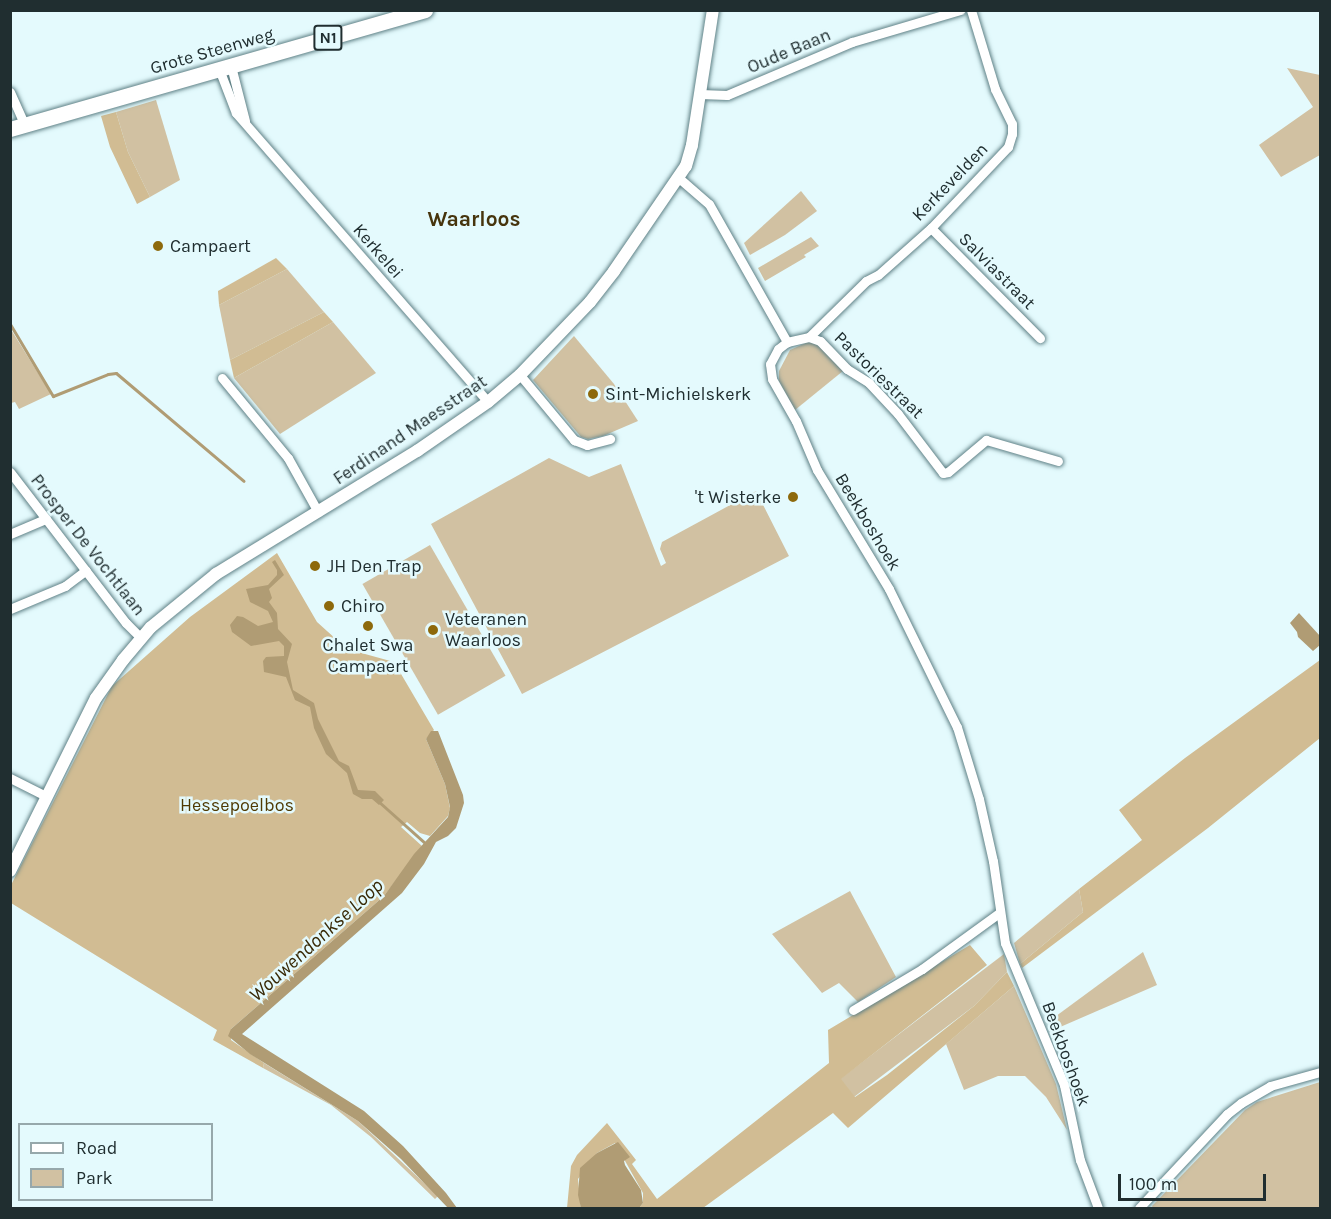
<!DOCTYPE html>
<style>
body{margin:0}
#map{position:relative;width:1331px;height:1219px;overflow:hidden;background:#e4fafd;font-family:Karla,sans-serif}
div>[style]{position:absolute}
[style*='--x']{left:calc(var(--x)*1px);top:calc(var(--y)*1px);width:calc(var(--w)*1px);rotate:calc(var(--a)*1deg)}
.green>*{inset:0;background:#d1c1a2;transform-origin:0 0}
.forest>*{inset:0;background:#d1bc93}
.water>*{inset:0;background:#b09c74}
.stream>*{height:3px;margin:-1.5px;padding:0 1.5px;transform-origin:1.5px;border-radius:1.5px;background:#b09c74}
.roads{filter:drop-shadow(0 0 2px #5f8186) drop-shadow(0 0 2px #5f8186)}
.minor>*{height:9px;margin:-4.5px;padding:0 4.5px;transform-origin:4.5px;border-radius:4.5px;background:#fff}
.tertiary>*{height:12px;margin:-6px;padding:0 6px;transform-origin:6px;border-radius:6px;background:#fff}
.primary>*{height:15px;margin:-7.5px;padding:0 7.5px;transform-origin:7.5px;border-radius:7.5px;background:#fff}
.dots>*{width:16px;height:16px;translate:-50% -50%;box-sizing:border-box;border:3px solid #e4fafd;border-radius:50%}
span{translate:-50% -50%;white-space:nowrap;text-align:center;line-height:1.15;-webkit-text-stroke:5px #e4fafd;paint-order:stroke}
.shield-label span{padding:2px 4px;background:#e4fafd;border:2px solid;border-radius:4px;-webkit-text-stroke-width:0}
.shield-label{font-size:16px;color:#202e30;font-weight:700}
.street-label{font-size:18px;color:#202e30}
.poi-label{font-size:18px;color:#202e30}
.left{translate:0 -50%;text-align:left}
.right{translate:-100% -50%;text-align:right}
.park-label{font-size:18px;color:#503a03}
.water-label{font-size:20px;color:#382906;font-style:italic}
.quarter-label{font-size:21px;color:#46340d;font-weight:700}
.frame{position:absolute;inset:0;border:12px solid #202e30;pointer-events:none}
.legend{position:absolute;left:18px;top:1123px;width:195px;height:78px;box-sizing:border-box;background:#e4fafd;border:2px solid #96a8ab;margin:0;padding:8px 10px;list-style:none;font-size:18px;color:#202e30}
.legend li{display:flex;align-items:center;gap:12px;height:30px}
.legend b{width:30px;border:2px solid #96a8ab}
.scale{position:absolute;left:1118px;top:1174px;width:148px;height:27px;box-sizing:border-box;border:3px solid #202e30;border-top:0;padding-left:8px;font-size:18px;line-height:21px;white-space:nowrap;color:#202e30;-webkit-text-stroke:4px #e4fafd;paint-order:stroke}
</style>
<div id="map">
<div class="green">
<i style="clip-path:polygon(1287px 68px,1320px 75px,1320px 155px,1281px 177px,1259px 145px,1313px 107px)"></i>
<i style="clip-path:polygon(156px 100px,180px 180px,150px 197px,128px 152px,116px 112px)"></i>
<i style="clip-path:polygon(801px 191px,817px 211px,785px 235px,750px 255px,744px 243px)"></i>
<i style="clip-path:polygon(811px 237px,819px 246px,804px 255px,806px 257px,765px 281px,758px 268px)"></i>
<i style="clip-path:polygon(287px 269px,324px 312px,230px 360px,219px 305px)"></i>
<i style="clip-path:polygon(333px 322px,376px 373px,280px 434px,234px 378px)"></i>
<i style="clip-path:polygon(10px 328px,51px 394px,19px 409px,15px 402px,11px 403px)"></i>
<i style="clip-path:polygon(574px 336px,614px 384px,638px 421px,603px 436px,588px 439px,581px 437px,533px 380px)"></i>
<i style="clip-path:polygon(808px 342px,818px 345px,843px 371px,795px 410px,779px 381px,779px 371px,790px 350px)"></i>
<i style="clip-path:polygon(549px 458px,589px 477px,621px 464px,661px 566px,666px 563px,660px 549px,662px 542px,756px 491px,789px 556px,522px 694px,431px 524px)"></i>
<i style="left:430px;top:545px;width:151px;height:78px;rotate:60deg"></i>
<i style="clip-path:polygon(1079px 889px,1083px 912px,1020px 964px,1014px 943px)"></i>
<i style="clip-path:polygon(850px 891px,896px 977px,858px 1002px,839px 983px,822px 993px,772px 934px)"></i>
<i style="clip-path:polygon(1143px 952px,1157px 985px,1051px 1031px,1048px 1022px)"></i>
<i style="clip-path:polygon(1004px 954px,1007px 972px,974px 1006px,854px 1097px,840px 1079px)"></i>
<i style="clip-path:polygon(1014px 986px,1056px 1084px,1067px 1130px,1046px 1097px,1025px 1076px,998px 1076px,964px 1090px,946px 1044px)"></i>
<i style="clip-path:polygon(264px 1063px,358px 1121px,438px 1196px,435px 1199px,371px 1137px,331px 1105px,263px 1068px)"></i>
<i style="clip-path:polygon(1320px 1082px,1320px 1208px,1153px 1208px,1152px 1206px,1245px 1110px,1257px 1102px)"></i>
</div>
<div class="forest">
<i style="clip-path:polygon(116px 112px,128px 152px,150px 197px,137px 204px,110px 147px,101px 116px)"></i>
<i style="clip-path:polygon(276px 258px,287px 269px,219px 305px,218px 291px)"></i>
<i style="clip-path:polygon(324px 312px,333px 322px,234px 378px,230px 360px)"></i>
<i style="clip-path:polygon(277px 553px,317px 622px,347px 649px,394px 662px,434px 730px,426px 739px,445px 784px,450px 808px,448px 816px,430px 836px,420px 833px,407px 822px,401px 827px,422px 846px,384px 896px,231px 1029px,231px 1040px,264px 1063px,263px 1068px,213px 1040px,217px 1030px,11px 903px,10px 887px,112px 686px,190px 617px)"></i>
<i style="clip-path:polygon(1320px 660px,1320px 738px,1208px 828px,1022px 968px,1020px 964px,1083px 912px,1079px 889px,1142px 840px,1119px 810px,1185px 758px)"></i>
<i style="clip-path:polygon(970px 945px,987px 965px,841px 1079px,855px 1097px,887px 1075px,974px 1006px,1007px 972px,1014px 986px,848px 1128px,833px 1113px,703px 1208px,639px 1208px,643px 1203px,643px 1193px,615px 1143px,597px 1153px,578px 1179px,581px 1208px,567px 1208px,571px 1166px,577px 1155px,607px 1123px,636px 1160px,632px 1164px,657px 1199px,829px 1063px,828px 1030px)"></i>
</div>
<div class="water">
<i style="clip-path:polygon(275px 560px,284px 575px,269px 589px,272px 598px,269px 602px,277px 613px,278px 629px,292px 644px,287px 662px,293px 690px,314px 703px,318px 719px,339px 761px,349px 766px,358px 790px,375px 791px,384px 800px,379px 805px,372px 799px,362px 799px,353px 794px,347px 773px,326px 754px,314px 728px,310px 707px,295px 700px,286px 677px,264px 672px,263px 661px,266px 657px,284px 656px,284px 646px,279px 641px,251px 646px,232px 632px,230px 625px,237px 616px,243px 617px,258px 626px,273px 622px,268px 611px,250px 602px,246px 589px,268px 585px,277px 575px,277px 570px,272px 562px)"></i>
<i style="clip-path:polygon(1299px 613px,1320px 636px,1320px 645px,1313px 651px,1298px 637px,1297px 632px,1290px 623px)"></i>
<i style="clip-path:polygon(431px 731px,438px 731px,463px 795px,464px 803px,456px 828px,448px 836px,436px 842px,424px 864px,402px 893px,242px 1034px,364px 1111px,403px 1146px,446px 1193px,457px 1208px,448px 1208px,401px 1159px,358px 1121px,250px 1054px,228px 1036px,231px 1029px,384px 896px,414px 854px,448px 817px,450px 807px,445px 784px,426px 739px)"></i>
<i style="clip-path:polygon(618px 1142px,630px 1157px,624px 1161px,625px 1165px,641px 1190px,643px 1203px,639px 1208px,581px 1208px,578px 1195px,580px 1168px,597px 1153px)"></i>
</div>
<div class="stream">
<i style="--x:10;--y:324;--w:84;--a:59.2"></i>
<i style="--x:53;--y:396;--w:59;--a:-21.8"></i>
<i style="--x:108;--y:374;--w:8;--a:-7"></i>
<i style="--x:116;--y:373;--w:167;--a:40.2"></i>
<i style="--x:378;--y:801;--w:64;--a:41.9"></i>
</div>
<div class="roads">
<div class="minor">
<i style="--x:231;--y:66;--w:57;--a:75.7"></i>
<i style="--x:219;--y:69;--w:47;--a:68.9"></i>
<i style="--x:236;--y:113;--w:383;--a:48.9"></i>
<i style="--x:10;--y:92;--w:36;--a:66"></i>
<i style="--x:700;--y:94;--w:27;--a:2"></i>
<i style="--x:727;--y:95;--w:136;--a:-23"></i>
<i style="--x:852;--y:42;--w:113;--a:-16.5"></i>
<i style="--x:680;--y:179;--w:38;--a:41"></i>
<i style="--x:709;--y:204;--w:159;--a:60.5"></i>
<i style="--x:787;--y:342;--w:11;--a:142"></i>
<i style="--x:778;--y:349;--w:17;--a:118"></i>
<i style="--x:770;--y:364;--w:15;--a:82"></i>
<i style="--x:772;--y:379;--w:48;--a:60.3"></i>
<i style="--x:796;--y:421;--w:53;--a:66.8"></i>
<i style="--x:817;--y:470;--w:139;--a:58.8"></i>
<i style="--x:889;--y:589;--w:154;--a:63.8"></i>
<i style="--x:957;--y:727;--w:75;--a:73"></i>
<i style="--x:979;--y:799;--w:64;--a:77.3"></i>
<i style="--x:993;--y:861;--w:83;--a:81.7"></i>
<i style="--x:1005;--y:943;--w:154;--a:67.4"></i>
<i style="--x:1064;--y:1085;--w:77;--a:78"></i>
<i style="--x:1080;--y:1160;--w:51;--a:69.4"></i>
<i style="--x:931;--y:228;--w:155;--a:45.3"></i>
<i style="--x:809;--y:337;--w:80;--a:-44.5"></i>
<i style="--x:866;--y:281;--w:13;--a:-27"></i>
<i style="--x:878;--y:275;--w:71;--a:-41.6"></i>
<i style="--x:931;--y:228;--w:112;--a:-46.5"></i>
<i style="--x:1008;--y:147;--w:14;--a:-73"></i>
<i style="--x:1012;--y:134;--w:10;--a:-90"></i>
<i style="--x:1012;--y:124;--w:39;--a:-116"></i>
<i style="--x:995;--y:89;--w:83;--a:-106.9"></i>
<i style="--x:787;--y:342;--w:23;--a:-13"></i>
<i style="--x:809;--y:337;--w:12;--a:20"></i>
<i style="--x:820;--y:341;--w:39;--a:46"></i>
<i style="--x:847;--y:369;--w:26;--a:32"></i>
<i style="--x:869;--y:383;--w:42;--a:46.9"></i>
<i style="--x:898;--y:414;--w:74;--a:52.7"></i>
<i style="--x:943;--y:473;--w:5;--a:-11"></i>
<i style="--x:948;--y:472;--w:50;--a:-40.1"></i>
<i style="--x:986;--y:440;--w:75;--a:16.3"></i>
<i style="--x:520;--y:375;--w:85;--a:50.3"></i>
<i style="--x:574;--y:440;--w:14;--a:21"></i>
<i style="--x:587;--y:445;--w:24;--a:-15"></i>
<i style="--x:222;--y:378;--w:104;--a:50.5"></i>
<i style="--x:288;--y:458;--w:62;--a:60.9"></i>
<i style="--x:10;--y:472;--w:190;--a:52.5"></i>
<i style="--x:126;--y:623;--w:21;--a:45"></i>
<i style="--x:10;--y:534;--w:39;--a:-23"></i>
<i style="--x:10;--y:609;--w:60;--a:-22.7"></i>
<i style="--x:65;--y:586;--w:26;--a:-37"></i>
<i style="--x:10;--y:778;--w:40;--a:26.6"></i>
<i style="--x:853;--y:1010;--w:80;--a:-30.7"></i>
<i style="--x:922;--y:969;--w:95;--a:-36"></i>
<i style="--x:1139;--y:1208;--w:129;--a:-46.9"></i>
<i style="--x:1227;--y:1114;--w:18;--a:-38"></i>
<i style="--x:1241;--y:1103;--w:34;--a:-30"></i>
<i style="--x:1270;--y:1086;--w:52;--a:-15.6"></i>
</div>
<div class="tertiary">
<i style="--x:10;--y:871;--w:193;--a:-63.6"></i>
<i style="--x:96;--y:698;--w:47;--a:-54.6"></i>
<i style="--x:123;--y:660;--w:43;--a:-49.7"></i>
<i style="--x:151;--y:627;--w:84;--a:-39.2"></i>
<i style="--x:216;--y:574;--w:236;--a:-31.5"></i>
<i style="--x:417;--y:451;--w:86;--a:-34.6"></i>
<i style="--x:488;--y:402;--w:42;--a:-40.2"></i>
<i style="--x:520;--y:375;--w:101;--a:-46.2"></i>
<i style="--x:590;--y:302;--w:39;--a:-52"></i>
<i style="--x:614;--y:271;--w:127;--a:-55.6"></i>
<i style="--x:686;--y:166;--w:22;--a:-74"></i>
<i style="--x:692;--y:145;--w:137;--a:-81.2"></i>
</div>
<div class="primary">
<i style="--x:10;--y:129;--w:432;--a:-16"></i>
</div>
</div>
<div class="dots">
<i style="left:158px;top:246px;background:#8d690c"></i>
<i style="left:593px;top:394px;background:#8d690c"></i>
<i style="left:793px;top:497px;background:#8d690c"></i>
<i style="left:315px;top:566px;background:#8d690c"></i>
<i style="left:329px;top:606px;background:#8d690c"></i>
<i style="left:368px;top:626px;background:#8d690c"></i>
<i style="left:433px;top:630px;background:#8d690c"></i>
</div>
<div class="shield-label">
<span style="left:328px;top:38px">N1</span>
</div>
<div class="street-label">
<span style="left:212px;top:51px;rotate:-16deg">Grote Steenweg</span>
<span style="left:789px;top:51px;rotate:-23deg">Oude Baan</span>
<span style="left:950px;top:182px;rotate:-46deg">Kerkevelden</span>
<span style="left:378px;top:251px;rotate:49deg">Kerkelei</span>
<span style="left:997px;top:271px;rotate:45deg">Salviastraat</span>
<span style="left:879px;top:375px;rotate:44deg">Pastoriestraat</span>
<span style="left:410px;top:430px;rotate:-34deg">Ferdinand Maesstraat</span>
<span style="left:868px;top:522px;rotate:59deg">Beekboshoek</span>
<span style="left:88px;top:545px;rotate:52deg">Prosper De Vochtlaan</span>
<span style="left:1066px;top:1054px;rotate:70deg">Beekboshoek</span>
</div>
<div class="poi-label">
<span class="left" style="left:170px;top:246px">Campaert</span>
<span class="left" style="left:605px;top:394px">Sint-Michielskerk</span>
<span class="right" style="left:781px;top:497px">'t Wisterke</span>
<span class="left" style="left:327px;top:566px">JH Den Trap</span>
<span class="left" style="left:341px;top:606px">Chiro</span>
<span class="left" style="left:445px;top:630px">Veteranen<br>Waarloos</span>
<span style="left:368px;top:656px">Chalet Swa<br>Campaert</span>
</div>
<div class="park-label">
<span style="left:237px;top:805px">Hessepoelbos</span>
</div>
<div class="water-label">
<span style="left:316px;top:940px;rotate:-42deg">Wouwendonkse Loop</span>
</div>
<div class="quarter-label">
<span style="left:474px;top:219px">Waarloos</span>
</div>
<div class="frame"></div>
<ul class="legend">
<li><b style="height:8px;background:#fff"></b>Road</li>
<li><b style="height:16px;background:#d1c1a2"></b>Park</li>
</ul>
<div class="scale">100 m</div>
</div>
